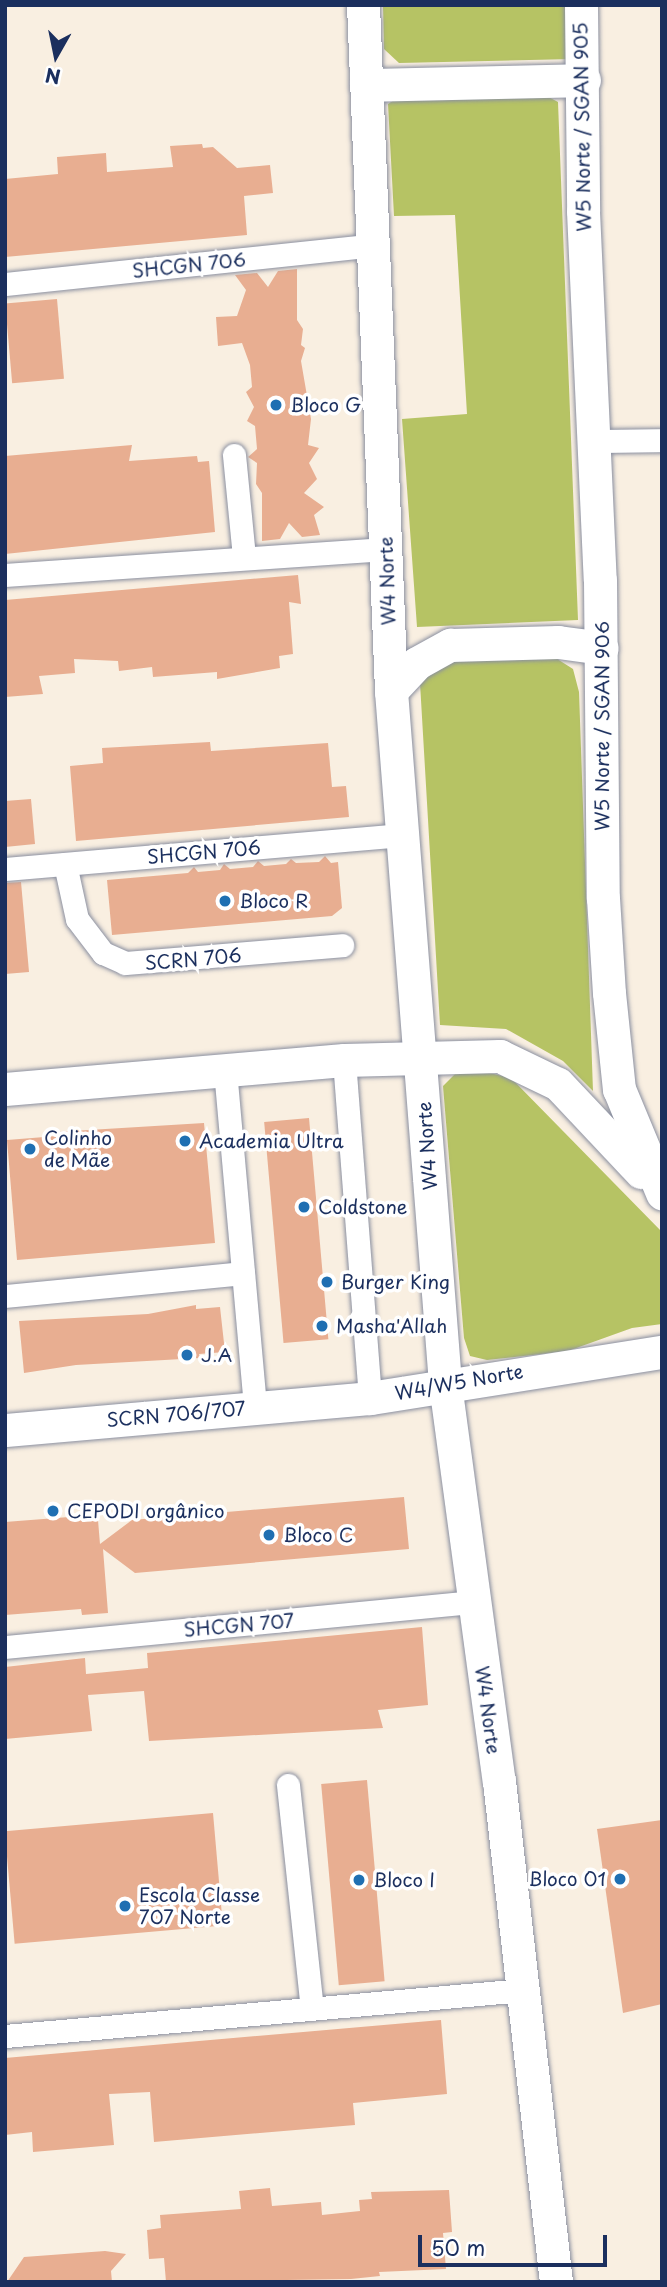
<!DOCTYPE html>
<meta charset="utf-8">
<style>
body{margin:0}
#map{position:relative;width:667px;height:2287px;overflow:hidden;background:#f9efe1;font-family:"Playpen Sans",sans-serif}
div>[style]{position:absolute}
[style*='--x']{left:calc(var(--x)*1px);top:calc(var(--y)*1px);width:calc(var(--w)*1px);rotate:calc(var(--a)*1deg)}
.green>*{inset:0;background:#b6c364}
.building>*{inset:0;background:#e8ae91;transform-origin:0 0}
.roads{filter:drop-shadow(0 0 2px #8a8fa0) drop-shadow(0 0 2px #8a8fa0)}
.street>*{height:23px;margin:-11.5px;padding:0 11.5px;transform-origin:11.5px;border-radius:11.5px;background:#fff}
.secondary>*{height:33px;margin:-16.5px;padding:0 16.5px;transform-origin:16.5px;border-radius:16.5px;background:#fff}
.dots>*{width:19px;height:19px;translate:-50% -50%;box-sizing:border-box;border:4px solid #fff;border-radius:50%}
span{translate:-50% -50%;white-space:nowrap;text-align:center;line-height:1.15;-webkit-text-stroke:7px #fff;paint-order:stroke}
.street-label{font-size:19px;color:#1b2f5e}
.poi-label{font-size:19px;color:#1b2f5e}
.left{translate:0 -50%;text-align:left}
.right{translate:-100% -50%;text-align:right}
.frame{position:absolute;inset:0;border:7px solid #1b2f5e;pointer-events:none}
.north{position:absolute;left:21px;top:21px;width:70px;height:70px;-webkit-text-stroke:5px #fff;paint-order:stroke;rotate:189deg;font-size:19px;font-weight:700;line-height:28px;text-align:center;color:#1b2f5e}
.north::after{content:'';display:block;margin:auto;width:24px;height:32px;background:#1b2f5e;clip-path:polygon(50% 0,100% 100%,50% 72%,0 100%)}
.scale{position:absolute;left:418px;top:2235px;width:189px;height:32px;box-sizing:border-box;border:4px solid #1b2f5e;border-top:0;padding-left:9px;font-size:21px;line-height:24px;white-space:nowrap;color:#1b2f5e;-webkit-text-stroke:5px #fff;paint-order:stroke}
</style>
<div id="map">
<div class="green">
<i style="clip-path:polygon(383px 5px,568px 5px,573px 59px,399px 63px,384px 49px)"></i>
<i style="clip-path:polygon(539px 92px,558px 102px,578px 620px,417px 627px,402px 419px,467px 414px,455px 215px,394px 216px,388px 104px,403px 94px)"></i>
<i style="clip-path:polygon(551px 655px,573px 669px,579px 692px,593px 1091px,563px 1061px,506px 1029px,440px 1025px,420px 683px,434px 666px,452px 660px)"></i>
<i style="clip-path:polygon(477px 1070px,511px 1078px,662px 1232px,662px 1324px,632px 1328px,568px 1351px,487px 1360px,470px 1356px,464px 1338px,443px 1086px,455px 1074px)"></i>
</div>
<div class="building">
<i style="clip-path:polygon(202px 144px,203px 148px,213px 147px,237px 168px,270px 165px,273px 193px,244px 196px,247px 235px,5px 257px,5px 179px,58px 174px,57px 157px,106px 153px,107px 172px,173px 167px,170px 146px)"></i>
<i style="clip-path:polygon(297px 269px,297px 320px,303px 329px,301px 345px,305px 348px,301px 361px,311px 419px,308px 445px,319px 448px,309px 463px,317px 479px,304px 493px,324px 507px,314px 515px,320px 535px,302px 537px,289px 523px,280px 539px,262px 541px,262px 493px,256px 484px,257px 463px,248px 457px,257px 449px,255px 426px,247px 421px,254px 407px,246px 392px,252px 387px,250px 365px,242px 343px,218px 346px,216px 317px,237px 316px,246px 290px,235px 275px,257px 273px,268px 287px,278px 271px)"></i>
<i style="left:57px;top:299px;width:80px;height:52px;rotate:85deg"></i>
<i style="clip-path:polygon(132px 445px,129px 461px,197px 456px,198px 462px,209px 461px,215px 532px,5px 554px,5px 456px)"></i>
<i style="clip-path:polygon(298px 575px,301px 604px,289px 602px,293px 654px,279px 656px,280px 668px,217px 679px,217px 672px,153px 677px,152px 667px,119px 671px,118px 661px,74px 659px,75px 673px,39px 676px,43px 694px,5px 697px,5px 600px)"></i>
<i style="clip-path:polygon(210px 742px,211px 751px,328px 743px,332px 787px,346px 786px,349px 817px,76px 841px,70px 766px,103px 763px,102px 748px)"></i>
<i style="clip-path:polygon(31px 799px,35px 844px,5px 847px,5px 801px)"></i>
<i style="clip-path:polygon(325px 856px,331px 863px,338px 862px,342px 908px,332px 916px,112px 935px,107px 880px,188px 873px,194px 867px,198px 872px,220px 870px,224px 864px,230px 869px,253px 867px,258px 861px,264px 866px,286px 864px,291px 859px,296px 863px,319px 862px)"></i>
<i style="clip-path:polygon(21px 882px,29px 972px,5px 974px,5px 883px)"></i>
<i style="left:309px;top:1118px;width:222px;height:45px;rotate:85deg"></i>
<i style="clip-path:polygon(204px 1123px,215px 1243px,17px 1260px,7px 1140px,57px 1136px,56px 1132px)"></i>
<i style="clip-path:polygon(196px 1305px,196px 1309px,220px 1307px,225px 1352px,199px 1354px,200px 1358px,76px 1365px,24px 1373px,19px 1321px,148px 1314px)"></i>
<i style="clip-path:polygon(404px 1497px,409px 1549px,135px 1573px,103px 1549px,108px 1613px,82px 1615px,81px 1609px,5px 1615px,5px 1522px,82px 1516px,82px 1522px,98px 1520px,100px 1544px,132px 1520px)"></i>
<i style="clip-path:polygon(422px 1627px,428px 1705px,378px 1710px,383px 1728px,149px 1741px,144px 1691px,88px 1695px,92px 1731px,5px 1739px,5px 1667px,85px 1658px,86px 1674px,148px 1668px,147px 1653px)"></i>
<i style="left:367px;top:1780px;width:202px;height:46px;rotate:85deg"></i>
<i style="left:213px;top:1813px;width:113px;height:209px;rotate:85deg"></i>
<i style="clip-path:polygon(662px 1820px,662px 2004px,623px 2013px,597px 1829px)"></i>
<i style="clip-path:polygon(441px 2020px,447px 2094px,353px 2103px,355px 2125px,154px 2142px,150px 2092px,109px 2094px,114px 2145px,33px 2152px,32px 2132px,5px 2135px,5px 2058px)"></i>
<i style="clip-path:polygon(270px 2188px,272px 2206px,321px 2202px,322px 2215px,360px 2211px,359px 2200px,372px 2199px,371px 2192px,449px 2190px,452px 2232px,443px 2233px,446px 2269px,379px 2272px,380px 2276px,351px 2279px,166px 2282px,164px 2258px,149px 2259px,147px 2230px,161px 2228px,160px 2215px,241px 2209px,239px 2191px)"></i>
<i style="clip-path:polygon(105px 2251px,126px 2254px,111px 2271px,112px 2282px,7px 2282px,24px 2257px)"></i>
</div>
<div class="roads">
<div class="street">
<i style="--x:5;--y:284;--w:370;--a:-6"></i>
<i style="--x:594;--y:441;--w:68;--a:-0.8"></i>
<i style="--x:234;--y:455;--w:102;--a:84.4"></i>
<i style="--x:5;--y:575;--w:381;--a:-3.9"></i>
<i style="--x:65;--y:864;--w:56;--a:77.7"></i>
<i style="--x:77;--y:919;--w:43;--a:52.6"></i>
<i style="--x:103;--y:953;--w:24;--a:24"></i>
<i style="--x:125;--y:963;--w:218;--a:-4.7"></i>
<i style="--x:5;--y:869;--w:399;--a:-4.9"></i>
<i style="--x:344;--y:1060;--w:339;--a:85.6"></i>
<i style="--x:225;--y:1070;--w:339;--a:84.9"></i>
<i style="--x:5;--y:1296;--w:239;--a:-5.5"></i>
<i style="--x:5;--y:1647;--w:470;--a:-5.5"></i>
<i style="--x:288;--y:1785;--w:224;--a:83.9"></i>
<i style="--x:5;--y:2036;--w:520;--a:-5.07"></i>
</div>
<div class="secondary">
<i style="--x:363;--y:5;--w:687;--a:87.66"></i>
<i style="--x:391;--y:691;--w:695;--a:85.54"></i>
<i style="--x:445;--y:1384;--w:401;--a:82.3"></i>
<i style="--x:499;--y:1781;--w:504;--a:83.51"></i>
<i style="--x:581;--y:5;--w:206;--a:89.4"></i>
<i style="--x:583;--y:211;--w:369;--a:87.4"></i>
<i style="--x:600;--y:580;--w:318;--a:89.5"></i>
<i style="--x:603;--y:898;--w:95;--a:86.4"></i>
<i style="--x:609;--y:993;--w:97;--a:84.1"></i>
<i style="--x:619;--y:1089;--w:113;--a:67.5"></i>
<i style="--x:366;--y:85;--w:218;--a:-1.3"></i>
<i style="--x:391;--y:691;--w:38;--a:-47"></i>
<i style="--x:417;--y:663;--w:38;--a:-29"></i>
<i style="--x:450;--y:645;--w:108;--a:-1.6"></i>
<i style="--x:558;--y:642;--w:44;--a:7.8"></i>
<i style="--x:5;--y:1089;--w:340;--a:-4.9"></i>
<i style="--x:344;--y:1060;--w:156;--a:-1.5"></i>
<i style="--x:500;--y:1056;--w:64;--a:25.8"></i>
<i style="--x:558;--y:1084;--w:121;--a:46.7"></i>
<i style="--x:5;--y:1430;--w:366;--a:-5"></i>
<i style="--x:370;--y:1398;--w:296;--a:-9"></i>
</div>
</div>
<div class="dots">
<i style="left:276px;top:405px;background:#1f6fb2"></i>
<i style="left:225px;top:901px;background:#1f6fb2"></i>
<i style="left:185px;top:1141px;background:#1f6fb2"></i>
<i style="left:30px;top:1149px;background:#1f6fb2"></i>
<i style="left:304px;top:1207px;background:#1f6fb2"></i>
<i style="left:327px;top:1282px;background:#1f6fb2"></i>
<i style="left:322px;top:1326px;background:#1f6fb2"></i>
<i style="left:187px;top:1355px;background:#1f6fb2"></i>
<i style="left:53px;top:1511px;background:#1f6fb2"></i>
<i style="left:269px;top:1535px;background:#1f6fb2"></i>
<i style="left:620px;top:1879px;background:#1f6fb2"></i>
<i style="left:359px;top:1880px;background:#1f6fb2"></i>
<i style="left:125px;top:1906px;background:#1f6fb2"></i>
</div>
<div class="street-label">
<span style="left:582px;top:127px;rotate:-91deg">W5 Norte / SGAN 905</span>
<span style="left:189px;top:265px;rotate:-6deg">SHCGN 706</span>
<span style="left:387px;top:581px;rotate:-92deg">W4 Norte</span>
<span style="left:602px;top:726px;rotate:-90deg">W5 Norte / SGAN 906</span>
<span style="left:204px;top:852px;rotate:-5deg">SHCGN 706</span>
<span style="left:193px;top:959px;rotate:-5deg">SCRN 706</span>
<span style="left:427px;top:1146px;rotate:-94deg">W4 Norte</span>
<span style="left:459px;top:1382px;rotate:-10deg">W4/W5 Norte</span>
<span style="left:176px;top:1414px;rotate:-5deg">SCRN 706/707</span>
<span style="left:239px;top:1625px;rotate:-5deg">SHCGN 707</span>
<span style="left:488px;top:1710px;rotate:82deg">W4 Norte</span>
</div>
<div class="poi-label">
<span class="left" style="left:290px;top:405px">Bloco G</span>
<span class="left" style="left:239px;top:901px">Bloco R</span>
<span class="left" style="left:44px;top:1149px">Colinho<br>de Mãe</span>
<span class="left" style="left:199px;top:1141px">Academia Ultra</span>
<span class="left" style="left:318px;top:1207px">Coldstone</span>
<span class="left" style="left:341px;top:1282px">Burger King</span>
<span class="left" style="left:336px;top:1326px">Masha'Allah</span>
<span class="left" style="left:201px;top:1355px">J.A</span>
<span class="left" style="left:67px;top:1511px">CEPODI orgânico</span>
<span class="left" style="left:283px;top:1535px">Bloco C</span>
<span class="right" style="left:606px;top:1879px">Bloco 01</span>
<span class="left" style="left:373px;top:1880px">Bloco I</span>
<span class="left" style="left:139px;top:1906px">Escola Classe<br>707 Norte</span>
</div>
<div class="frame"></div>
<div class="north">N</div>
<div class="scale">50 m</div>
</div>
